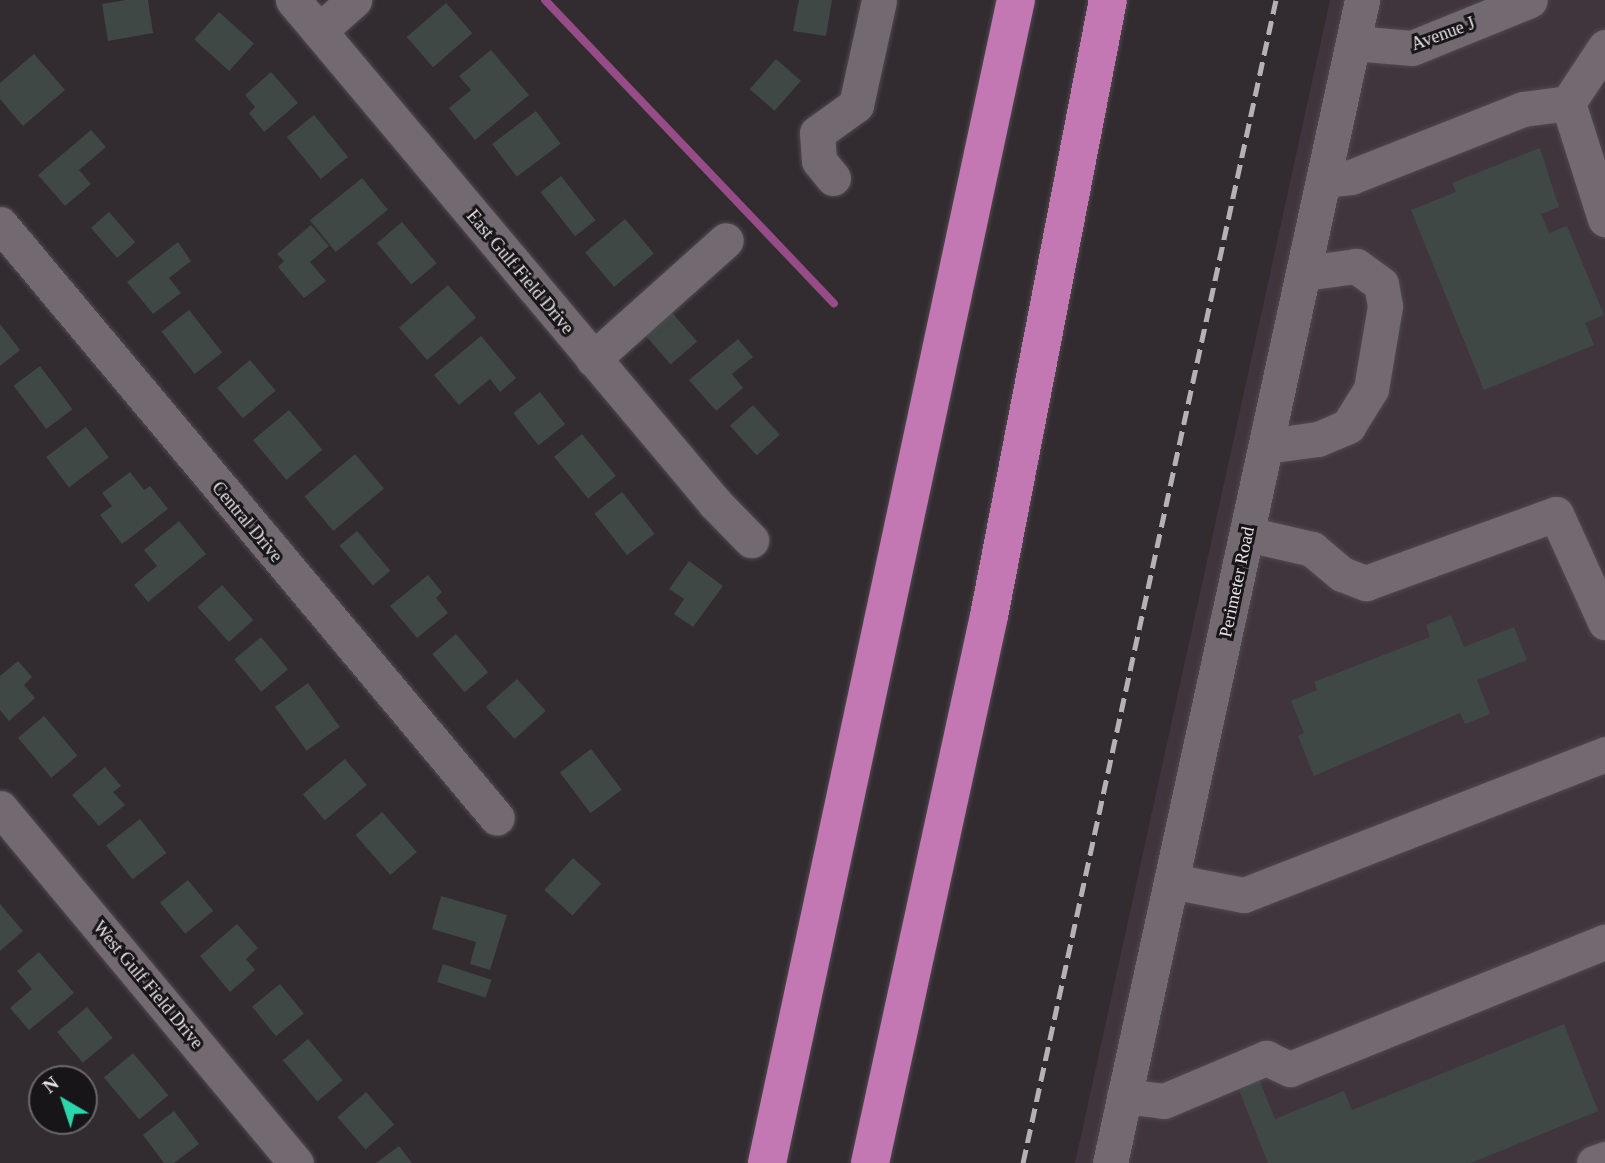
<!DOCTYPE html>
<style>
body{margin:0}
#map{position:relative;width:1605px;height:1163px;overflow:hidden;background:#322b30;font-family:Georgia,serif}
div>[style]{position:absolute}
[style*='--x']{left:calc(var(--x)*1px);top:calc(var(--y)*1px);width:calc(var(--w)*1px);rotate:calc(var(--a)*1deg)}
.built>*{inset:0;background:#40353d}
.stream>*{height:8px;margin:-4px;padding:0 4px;transform-origin:4px;border-radius:4px;background:#954c87}
.building>*{inset:0;background:#3f4845;transform-origin:0 0}
.roads{filter:drop-shadow(0 0 2px #4f494e) drop-shadow(0 0 2px #4f494e)}
.minor>*{height:35px;margin:-17.5px;padding:0 17.5px;transform-origin:17.5px;border-radius:17.5px;background:#726a70}
.highway>*{height:38px;margin:-19px;padding:0 19px;transform-origin:19px;border-radius:19px;background:#c377b3}
.rail>*{height:5px;margin-top:-2.5px;transform-origin:0;background:repeating-linear-gradient(90deg,#b6b1b4 0 14px,transparent 0 21px)}
span{translate:-50% -50%;white-space:nowrap;text-align:center;line-height:1.15;-webkit-text-stroke:6px #171517;paint-order:stroke}
.street-label{font-size:18px;color:#e7e3e6}
.north{position:absolute;left:28px;top:1065px;width:70px;height:70px;box-sizing:border-box;background:#171517;border:2px solid #6a676a;border-radius:50%;rotate:321deg;font-size:19px;font-weight:700;line-height:28px;text-align:center;color:#e7e3e6}
.north::after{content:'';display:block;margin:auto;width:24px;height:32px;background:#2cd5ab;clip-path:polygon(50% 0,100% 100%,50% 72%,0 100%)}
</style>
<div id="map">
<div class="built">
<i style="clip-path:polygon(1330px 0,1605px 0,1605px 1163px,1075px 1163px)"></i>
</div>
<div class="stream">
<i style="--x:545;--y:0;--w:419;--a:46.4"></i>
</div>
<div class="building">
<i style="clip-path:polygon(126px 0,148px 0,153px 33px,108px 41px,102px 4px)"></i>
<i style="clip-path:polygon(799px 0,832px 0,826px 36px,793px 31px)"></i>
<i style="left:446px;top:3px;width:40px;height:52px;rotate:49deg"></i>
<i style="left:219px;top:12px;width:47px;height:37px;rotate:42deg"></i>
<i style="clip-path:polygon(491px 50px,529px 95px,475px 140px,449px 108px,471px 90px,459px 76px)"></i>
<i style="clip-path:polygon(34px 54px,65px 90px,23px 126px,0 99px,0 83px)"></i>
<i style="left:776px;top:59px;width:33px;height:40px;rotate:41deg"></i>
<i style="clip-path:polygon(271px 72px,298px 103px,264px 132px,249px 113px,255px 107px,245px 95px)"></i>
<i style="left:536px;top:111px;width:41px;height:55px;rotate:53deg"></i>
<i style="left:314px;top:115px;width:54px;height:35px;rotate:51deg"></i>
<i style="clip-path:polygon(91px 130px,106px 147px,79px 170px,91px 184px,65px 206px,38px 175px)"></i>
<i style="clip-path:polygon(1540px 148px,1559px 207px,1541px 214px,1549px 233px,1567px 226px,1604px 315px,1585px 323px,1594px 345px,1484px 390px,1411px 210px,1456px 192px,1452px 183px)"></i>
<i style="left:561px;top:176px;width:56px;height:26px;rotate:52deg"></i>
<i style="left:362px;top:178px;width:41px;height:67px;rotate:51deg"></i>
<i style="left:109px;top:212px;width:40px;height:24px;rotate:49deg"></i>
<i style="left:625px;top:219px;width:45px;height:52px;rotate:50deg"></i>
<i style="left:402px;top:222px;width:54px;height:33px;rotate:50deg"></i>
<i style="clip-path:polygon(311px 225px,329px 246px,310px 262px,326px 281px,304px 298px,278px 267px,284px 261px,277px 254px)"></i>
<i style="clip-path:polygon(178px 242px,191px 261px,169px 278px,181px 293px,153px 314px,127px 282px)"></i>
<i style="left:448px;top:285px;width:43px;height:65px;rotate:49deg"></i>
<i style="left:661px;top:300px;width:55px;height:35px;rotate:49deg"></i>
<i style="left:189px;top:310px;width:54px;height:35px;rotate:52deg"></i>
<i style="clip-path:polygon(0 324px,20px 350px,0 366px)"></i>
<i style="clip-path:polygon(481px 336px,516px 378px,500px 392px,490px 379px,459px 405px,434px 375px)"></i>
<i style="clip-path:polygon(738px 339px,753px 357px,732px 374px,743px 388px,716px 411px,689px 380px)"></i>
<i style="left:250px;top:360px;width:40px;height:43px;rotate:50deg"></i>
<i style="left:40px;top:366px;width:54px;height:33px;rotate:53deg"></i>
<i style="left:540px;top:392px;width:41px;height:34px;rotate:52deg"></i>
<i style="left:753px;top:405px;width:40px;height:31px;rotate:48deg"></i>
<i style="left:289px;top:410px;width:52px;height:47px;rotate:50deg"></i>
<i style="left:86px;top:427px;width:38px;height:50px;rotate:53deg"></i>
<i style="left:582px;top:434px;width:54px;height:36px;rotate:51deg"></i>
<i style="left:355px;top:454px;width:45px;height:66px;rotate:50deg"></i>
<i style="clip-path:polygon(130px 472px,144px 490px,150px 486px,168px 509px,122px 544px,100px 515px,112px 506px,102px 493px)"></i>
<i style="left:622px;top:492px;width:53px;height:35px;rotate:52deg"></i>
<i style="clip-path:polygon(179px 521px,206px 554px,148px 602px,134px 585px,157px 566px,144px 550px)"></i>
<i style="left:357px;top:531px;width:52px;height:23px;rotate:50deg"></i>
<i style="clip-path:polygon(689px 561px,723px 586px,693px 627px,674px 614px,684px 599px,669px 589px)"></i>
<i style="clip-path:polygon(428px 575px,442px 592px,436px 598px,448px 613px,417px 638px,390px 606px)"></i>
<i style="left:222px;top:585px;width:47px;height:33px;rotate:48deg"></i>
<i style="clip-path:polygon(1451px 615px,1464px 647px,1514px 627px,1527px 660px,1477px 680px,1490px 714px,1465px 724px,1460px 713px,1314px 776px,1298px 736px,1304px 733px,1291px 701px,1317px 690px,1314px 682px,1430px 637px,1426px 625px)"></i>
<i style="left:456px;top:634px;width:50px;height:31px;rotate:50deg"></i>
<i style="left:261px;top:637px;width:42px;height:35px;rotate:50deg"></i>
<i style="clip-path:polygon(18px 661px,32px 677px,24px 685px,35px 698px,9px 721px,0 710px,0 676px)"></i>
<i style="left:517px;top:679px;width:43px;height:42px;rotate:48deg"></i>
<i style="left:308px;top:683px;width:54px;height:41px;rotate:54deg"></i>
<i style="left:44px;top:716px;width:52px;height:34px;rotate:50deg"></i>
<i style="left:591px;top:749px;width:51px;height:39px;rotate:53deg"></i>
<i style="left:345px;top:759px;width:34px;height:55px;rotate:50deg"></i>
<i style="clip-path:polygon(105px 767px,121px 786px,113px 792px,125px 805px,99px 826px,72px 795px)"></i>
<i style="left:382px;top:812px;width:53px;height:35px;rotate:49deg"></i>
<i style="left:140px;top:819px;width:43px;height:43px;rotate:52deg"></i>
<i style="left:573px;top:858px;width:38px;height:43px;rotate:42deg"></i>
<i style="left:188px;top:880px;width:40px;height:36px;rotate:51deg"></i>
<i style="clip-path:polygon(441px 896px,507px 915px,490px 970px,470px 964px,476px 942px,432px 929px)"></i>
<i style="clip-path:polygon(0 904px,23px 931px,0 951px)"></i>
<i style="clip-path:polygon(237px 924px,258px 948px,246px 959px,255px 970px,230px 992px,200px 956px)"></i>
<i style="clip-path:polygon(39px 952px,74px 993px,29px 1030px,10px 1008px,32px 989px,17px 971px)"></i>
<i style="left:443px;top:964px;width:51px;height:19px;rotate:18deg"></i>
<i style="left:280px;top:984px;width:38px;height:36px;rotate:51deg"></i>
<i style="left:87px;top:1007px;width:40px;height:39px;rotate:50deg"></i>
<i style="clip-path:polygon(1564px 1024px,1598px 1111px,1471px 1163px,1268px 1163px,1237px 1085px,1258px 1077px,1275px 1119px,1344px 1091px,1352px 1110px)"></i>
<i style="left:308px;top:1039px;width:54px;height:33px;rotate:50deg"></i>
<i style="left:133px;top:1053px;width:55px;height:38px;rotate:50deg"></i>
<i style="left:366px;top:1092px;width:43px;height:38px;rotate:49deg"></i>
<i style="clip-path:polygon(174px 1111px,199px 1144px,174px 1163px,164px 1163px,143px 1135px)"></i>
<i style="clip-path:polygon(399px 1146px,412px 1163px,376px 1163px)"></i>
</div>
<div class="roads">
<div class="minor">
<i style="--x:293;--y:0;--w:657;--a:50"></i>
<i style="--x:715;--y:503;--w:52;--a:45.8"></i>
<i style="--x:319;--y:31;--w:47;--a:-41.5"></i>
<i style="--x:1353;--y:43;--w:59;--a:4.8"></i>
<i style="--x:1412;--y:48;--w:127;--a:-22.1"></i>
<i style="--x:1605;--y:47;--w:67;--a:123.5"></i>
<i style="--x:1568;--y:103;--w:122;--a:72.3"></i>
<i style="--x:833;--y:178;--w:22;--a:-129"></i>
<i style="--x:819;--y:161;--w:28;--a:-94"></i>
<i style="--x:817;--y:133;--w:48;--a:-35.7"></i>
<i style="--x:856;--y:105;--w:107;--a:-77.6"></i>
<i style="--x:1323;--y:180;--w:28;--a:-6"></i>
<i style="--x:1351;--y:177;--w:185;--a:-21.6"></i>
<i style="--x:1523;--y:109;--w:45;--a:-7.6"></i>
<i style="--x:0;--y:224;--w:774;--a:50.08"></i>
<i style="--x:593;--y:359;--w:178;--a:-41.8"></i>
<i style="--x:1266;--y:446;--w:52;--a:-7.7"></i>
<i style="--x:1318;--y:439;--w:33;--a:-23"></i>
<i style="--x:1348;--y:426;--w:44;--a:-58.1"></i>
<i style="--x:1371;--y:389;--w:84;--a:-80.4"></i>
<i style="--x:1385;--y:306;--w:22;--a:-100"></i>
<i style="--x:1381;--y:284;--w:31;--a:-144"></i>
<i style="--x:1356;--y:266;--w:52;--a:172.3"></i>
<i style="--x:1247;--y:534;--w:67;--a:13"></i>
<i style="--x:1312;--y:549;--w:39;--a:40"></i>
<i style="--x:1342;--y:574;--w:26;--a:21"></i>
<i style="--x:1366;--y:583;--w:202;--a:-20"></i>
<i style="--x:1556;--y:514;--w:119;--a:65.6"></i>
<i style="--x:0;--y:808;--w:462;--a:50.2"></i>
<i style="--x:1171;--y:881;--w:74;--a:10.9"></i>
<i style="--x:1244;--y:895;--w:388;--a:-21.3"></i>
<i style="--x:1124;--y:1096;--w:40;--a:7.1"></i>
<i style="--x:1164;--y:1101;--w:111;--a:-22.9"></i>
<i style="--x:1266;--y:1058;--w:26;--a:25"></i>
<i style="--x:1290;--y:1069;--w:340;--a:-22"></i>
<i style="--x:1110;--y:1163;--w:1190;--a:-77.77"></i>
<i style="--x:1594;--y:1163;--w:12;--a:-20"></i>
</div>
<div class="highway">
<i style="--x:767;--y:1163;--w:1189;--a:-77.92"></i>
<i style="--x:870;--y:1163;--w:560;--a:-77.73"></i>
<i style="--x:989;--y:616;--w:627;--a:-79.07"></i>
</div>
</div>
<div class="rail">
<i style="--x:1023;--y:1163;--w:1190;--a:-77.73"></i>
</div>
<div class="street-label">
<span style="left:1443px;top:34px;rotate:-20deg">Avenue J</span>
<span style="left:520px;top:272px;rotate:50deg">East Gulf Field Drive</span>
<span style="left:247px;top:522px;rotate:50deg">Central Drive</span>
<span style="left:1237px;top:582px;rotate:-78deg">Perimeter Road</span>
<span style="left:148px;top:985px;rotate:50deg">West Gulf Field Drive</span>
</div>
<div class="north">N</div>
</div>
